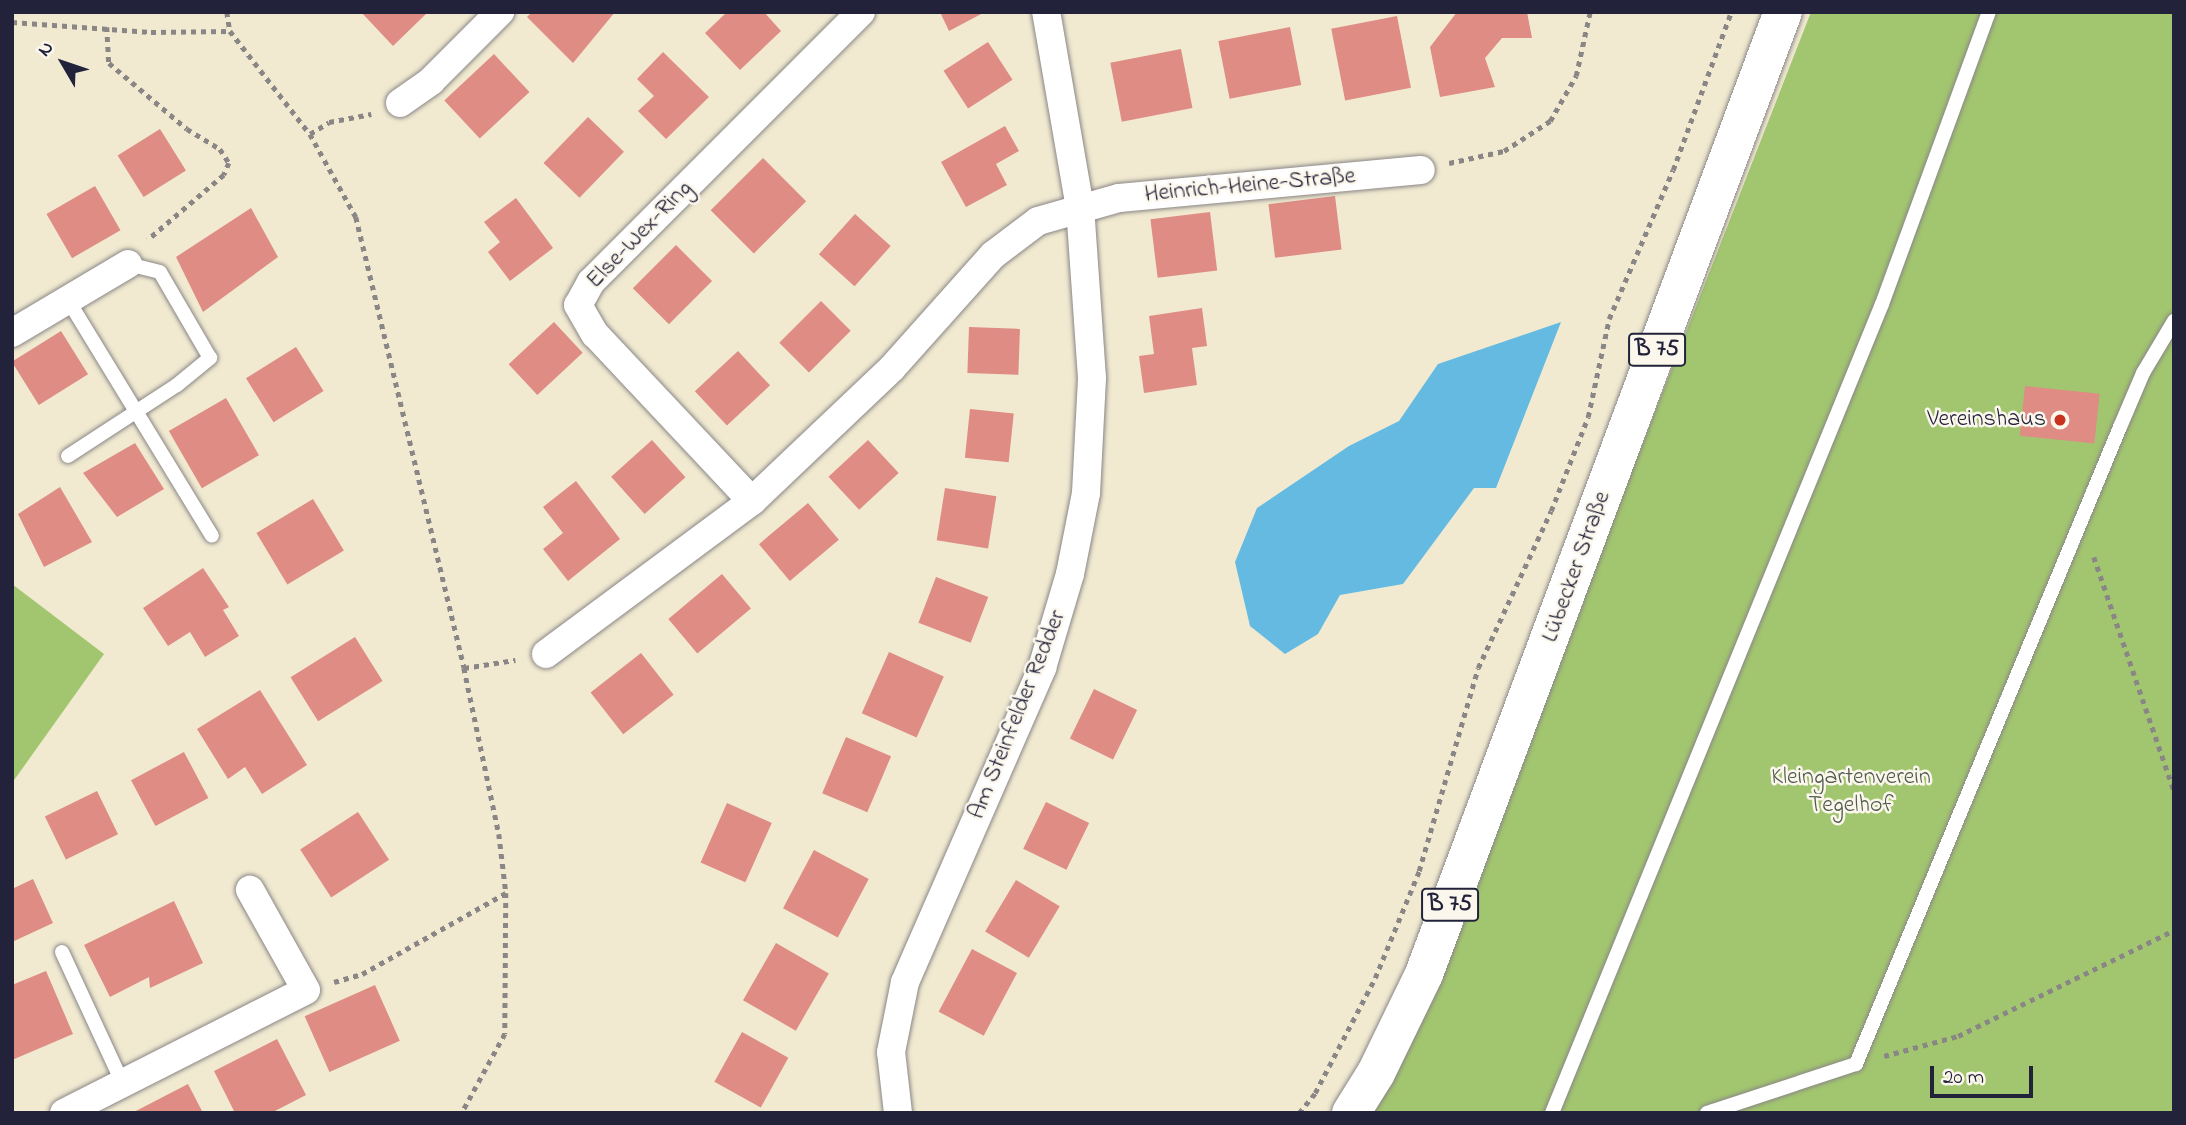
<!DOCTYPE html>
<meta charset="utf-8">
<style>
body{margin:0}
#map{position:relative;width:2186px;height:1125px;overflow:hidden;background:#f1ead1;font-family:"Indie Flower",sans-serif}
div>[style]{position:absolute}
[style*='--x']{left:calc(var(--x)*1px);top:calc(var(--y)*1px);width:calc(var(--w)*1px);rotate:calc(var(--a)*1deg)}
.green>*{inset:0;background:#a2c66f}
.water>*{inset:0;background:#64bae1}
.building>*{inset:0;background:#de8c84;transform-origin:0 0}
.path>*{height:4.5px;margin-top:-2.25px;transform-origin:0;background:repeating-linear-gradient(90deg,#8a8686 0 5px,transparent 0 10px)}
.roads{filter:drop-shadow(0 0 2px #8a8686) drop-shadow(0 0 2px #8a8686)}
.lane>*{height:14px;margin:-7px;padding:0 7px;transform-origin:7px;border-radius:7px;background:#fff}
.street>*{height:28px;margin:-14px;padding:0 14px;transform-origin:14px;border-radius:14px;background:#fff}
.primary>*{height:38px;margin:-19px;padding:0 19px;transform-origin:19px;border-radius:19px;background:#fff}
.dots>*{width:19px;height:19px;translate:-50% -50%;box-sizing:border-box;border:4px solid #fbf7ec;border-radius:50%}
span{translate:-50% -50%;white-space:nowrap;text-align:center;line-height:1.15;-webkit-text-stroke:5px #fbf7ec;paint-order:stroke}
.shield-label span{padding:2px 5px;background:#fbf7ec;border:2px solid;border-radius:5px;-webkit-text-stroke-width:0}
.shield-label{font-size:23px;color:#22223b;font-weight:700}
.street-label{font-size:24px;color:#22223b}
.poi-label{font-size:24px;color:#22223b}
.right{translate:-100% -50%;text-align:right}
.park-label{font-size:24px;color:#4f5b4d}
.frame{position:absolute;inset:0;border:14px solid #22223b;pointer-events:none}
.north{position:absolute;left:28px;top:28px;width:70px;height:70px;-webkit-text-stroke:5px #fbf7ec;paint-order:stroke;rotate:309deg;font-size:19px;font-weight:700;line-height:28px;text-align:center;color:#22223b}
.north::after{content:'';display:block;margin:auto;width:24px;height:32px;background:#22223b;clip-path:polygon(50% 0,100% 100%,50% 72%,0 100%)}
.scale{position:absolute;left:1930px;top:1066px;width:103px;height:32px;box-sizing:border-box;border:4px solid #22223b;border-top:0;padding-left:9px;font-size:21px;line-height:24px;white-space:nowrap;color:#22223b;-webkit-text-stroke:5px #fbf7ec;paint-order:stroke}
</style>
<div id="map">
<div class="green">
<i style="clip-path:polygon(1811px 12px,2174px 12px,2174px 1113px,1372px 1113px,1544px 696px)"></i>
<i style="clip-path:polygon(12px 584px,104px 654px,12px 783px)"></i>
</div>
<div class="water">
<i style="clip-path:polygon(1561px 322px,1496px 488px,1474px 488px,1403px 584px,1340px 595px,1318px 634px,1285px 654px,1250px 626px,1235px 562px,1257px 508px,1349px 446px,1399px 421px,1438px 364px)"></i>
</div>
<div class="building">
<i style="clip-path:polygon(361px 12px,428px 12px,393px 46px)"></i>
<i style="clip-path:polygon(532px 12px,615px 12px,573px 63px,527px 17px)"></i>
<i style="clip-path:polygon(727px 12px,764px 12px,781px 31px,740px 70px,705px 33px)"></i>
<i style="clip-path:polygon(940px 12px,985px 12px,949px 31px)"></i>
<i style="clip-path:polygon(1457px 12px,1527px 12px,1532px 38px,1502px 38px,1485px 58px,1495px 87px,1440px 97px,1430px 47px)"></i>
<i style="left:1397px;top:16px;width:73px;height:67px;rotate:79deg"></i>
<i style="left:1290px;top:27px;width:59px;height:73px;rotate:79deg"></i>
<i style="left:988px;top:42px;width:45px;height:53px;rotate:57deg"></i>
<i style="left:1181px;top:49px;width:60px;height:72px;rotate:79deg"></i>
<i style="clip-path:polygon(663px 52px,709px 97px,666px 139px,638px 111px,654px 96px,637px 79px)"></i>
<i style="left:494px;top:54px;width:52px;height:68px;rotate:47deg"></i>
<i style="left:588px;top:117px;width:50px;height:64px;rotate:44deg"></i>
<i style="clip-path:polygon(1005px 126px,1019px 151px,996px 164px,1007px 185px,966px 207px,941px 162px)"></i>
<i style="left:160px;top:129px;width:49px;height:50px;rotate:58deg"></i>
<i style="left:763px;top:158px;width:61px;height:74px;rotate:45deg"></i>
<i style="left:95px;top:186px;width:51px;height:56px;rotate:60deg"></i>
<i style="left:1335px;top:196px;width:54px;height:67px;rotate:83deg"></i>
<i style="clip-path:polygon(516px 198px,553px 248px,510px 281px,488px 252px,500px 242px,484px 222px)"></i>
<i style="clip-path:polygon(251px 208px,278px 257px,203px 312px,176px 257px)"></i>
<i style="left:1210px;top:212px;width:59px;height:60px;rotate:83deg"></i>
<i style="left:855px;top:214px;width:48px;height:54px;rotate:42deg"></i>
<i style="left:676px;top:245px;width:51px;height:61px;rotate:45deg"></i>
<i style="left:821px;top:301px;width:42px;height:59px;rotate:45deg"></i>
<i style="clip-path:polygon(1202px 308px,1207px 346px,1192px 348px,1197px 385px,1144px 393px,1139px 356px,1154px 354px,1149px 316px)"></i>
<i style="left:554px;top:322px;width:42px;height:62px;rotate:47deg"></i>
<i style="left:969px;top:327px;width:51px;height:46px;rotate:2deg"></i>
<i style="left:61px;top:331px;width:51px;height:58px;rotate:58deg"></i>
<i style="left:296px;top:347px;width:52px;height:59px;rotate:58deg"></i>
<i style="left:738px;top:351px;width:47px;height:59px;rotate:47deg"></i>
<i style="left:2025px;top:386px;width:75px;height:50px;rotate:6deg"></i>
<i style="left:226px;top:398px;width:66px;height:66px;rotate:60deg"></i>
<i style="left:970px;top:409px;width:44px;height:49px;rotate:6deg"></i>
<i style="left:652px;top:440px;width:50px;height:55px;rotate:48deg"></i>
<i style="left:868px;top:440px;width:45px;height:54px;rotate:47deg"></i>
<i style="clip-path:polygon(135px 443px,164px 489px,117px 517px,83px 473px)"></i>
<i style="clip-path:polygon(576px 481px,620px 539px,568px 581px,543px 549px,563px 533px,543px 507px)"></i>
<i style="clip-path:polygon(60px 487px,92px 542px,44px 567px,18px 514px)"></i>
<i style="left:945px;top:488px;width:52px;height:53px;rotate:9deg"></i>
<i style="left:313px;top:499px;width:60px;height:66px;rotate:59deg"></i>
<i style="left:808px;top:503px;width:48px;height:64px;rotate:50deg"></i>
<i style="clip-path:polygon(203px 568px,229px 607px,223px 610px,239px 636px,205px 657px,190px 632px,168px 646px,143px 608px)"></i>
<i style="left:722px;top:574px;width:45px;height:70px;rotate:50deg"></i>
<i style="left:936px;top:577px;width:56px;height:49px;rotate:21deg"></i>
<i style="left:355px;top:637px;width:52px;height:76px;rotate:58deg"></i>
<i style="left:889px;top:652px;width:60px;height:67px;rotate:24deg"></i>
<i style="left:641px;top:653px;width:53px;height:64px;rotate:52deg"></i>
<i style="left:1094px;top:689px;width:48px;height:55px;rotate:26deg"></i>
<i style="clip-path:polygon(260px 690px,307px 765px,262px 794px,245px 767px,228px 779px,197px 729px)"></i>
<i style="left:846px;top:737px;width:49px;height:61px;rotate:23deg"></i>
<i style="left:184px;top:752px;width:52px;height:60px;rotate:62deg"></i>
<i style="left:97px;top:791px;width:48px;height:58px;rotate:64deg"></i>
<i style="left:1046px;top:802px;width:48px;height:52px;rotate:26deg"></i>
<i style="left:727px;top:803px;width:49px;height:65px;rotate:24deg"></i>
<i style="left:358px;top:812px;width:57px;height:69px;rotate:57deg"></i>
<i style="left:814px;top:850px;width:62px;height:66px;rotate:28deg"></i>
<i style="clip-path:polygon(33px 879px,53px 923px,12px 942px,12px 889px)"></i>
<i style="left:1016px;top:880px;width:51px;height:60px;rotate:31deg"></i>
<i style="clip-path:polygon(174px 901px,203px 963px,150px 988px,149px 977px,110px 997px,84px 945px)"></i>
<i style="left:776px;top:943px;width:61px;height:66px;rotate:30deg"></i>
<i style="left:972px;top:949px;width:51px;height:71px;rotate:28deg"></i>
<i style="clip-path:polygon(46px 971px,73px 1034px,12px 1060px,12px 985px)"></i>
<i style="left:375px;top:985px;width:61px;height:77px;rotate:66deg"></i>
<i style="left:742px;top:1032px;width:53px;height:57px;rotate:29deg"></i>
<i style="clip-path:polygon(277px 1039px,306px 1095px,271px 1113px,235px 1113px,214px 1071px)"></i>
<i style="clip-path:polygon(188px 1084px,203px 1113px,132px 1113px)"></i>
</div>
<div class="path">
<i style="--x:227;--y:12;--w:19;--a:81"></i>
<i style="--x:230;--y:31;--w:130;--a:52.2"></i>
<i style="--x:310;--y:134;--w:95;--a:61"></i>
<i style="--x:356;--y:217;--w:464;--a:76.5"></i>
<i style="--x:464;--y:668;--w:170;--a:78.1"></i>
<i style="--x:499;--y:834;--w:59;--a:83.2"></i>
<i style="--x:506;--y:893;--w:141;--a:90.4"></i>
<i style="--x:505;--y:1034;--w:90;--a:118.6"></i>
<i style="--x:12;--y:22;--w:139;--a:4.1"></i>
<i style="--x:151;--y:32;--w:79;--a:-0.7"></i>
<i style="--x:107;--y:27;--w:36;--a:87"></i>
<i style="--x:109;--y:63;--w:102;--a:40.2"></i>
<i style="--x:187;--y:129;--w:39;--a:31"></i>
<i style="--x:220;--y:149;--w:17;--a:57"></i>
<i style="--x:229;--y:163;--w:13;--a:113"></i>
<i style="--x:224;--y:175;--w:100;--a:139.5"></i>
<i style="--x:310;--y:134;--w:22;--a:-32"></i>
<i style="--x:329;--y:122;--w:43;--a:-10.8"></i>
<i style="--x:1449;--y:163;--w:56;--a:-12.3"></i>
<i style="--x:1504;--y:151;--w:55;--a:-33.1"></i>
<i style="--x:1550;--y:121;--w:52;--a:-60"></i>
<i style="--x:1576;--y:76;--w:66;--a:-77.7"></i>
<i style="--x:2094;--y:557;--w:247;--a:71.1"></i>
<i style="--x:464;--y:668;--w:52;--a:-8.9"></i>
<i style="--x:334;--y:982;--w:29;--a:-16"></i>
<i style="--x:362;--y:974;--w:165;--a:-29.4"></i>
<i style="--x:1884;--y:1056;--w:77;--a:-15.1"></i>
<i style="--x:1958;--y:1036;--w:241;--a:-26.1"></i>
<i style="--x:1299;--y:1113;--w:26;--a:-51"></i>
<i style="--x:1315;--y:1093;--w:130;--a:-62.4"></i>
<i style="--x:1375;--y:978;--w:116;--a:-67.6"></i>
<i style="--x:1419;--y:871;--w:211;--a:-73.8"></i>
<i style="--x:1478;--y:668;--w:173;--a:-65.1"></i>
<i style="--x:1551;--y:511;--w:101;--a:-68.5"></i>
<i style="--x:1588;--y:417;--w:100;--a:-77.9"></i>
<i style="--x:1609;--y:319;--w:162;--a:-66.8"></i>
<i style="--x:1673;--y:170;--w:168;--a:-69.8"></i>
</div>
<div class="roads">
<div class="lane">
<i style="--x:68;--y:300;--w:276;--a:58.6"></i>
<i style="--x:68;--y:456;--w:130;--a:-33.1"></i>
<i style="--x:177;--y:385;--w:43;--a:-39.3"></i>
<i style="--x:210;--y:358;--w:99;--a:-120.2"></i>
<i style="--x:160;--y:272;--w:33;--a:-166"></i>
<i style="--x:62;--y:952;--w:148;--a:65.2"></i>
<i style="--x:1552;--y:1113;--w:874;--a:-67.81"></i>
<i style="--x:1882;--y:304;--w:311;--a:-69.9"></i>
<i style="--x:1707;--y:1113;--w:157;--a:-18.2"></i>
<i style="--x:1856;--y:1064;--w:690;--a:-67.49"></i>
<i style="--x:2120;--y:427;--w:59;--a:-66.9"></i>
<i style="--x:2143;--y:373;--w:61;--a:-59.2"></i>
</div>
<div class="street">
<i style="--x:861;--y:12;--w:382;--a:135"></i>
<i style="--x:591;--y:282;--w:26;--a:119"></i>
<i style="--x:578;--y:305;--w:34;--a:60"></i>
<i style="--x:595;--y:334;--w:229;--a:46.8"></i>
<i style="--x:752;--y:501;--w:193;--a:-43.5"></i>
<i style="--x:892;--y:368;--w:152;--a:-48.2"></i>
<i style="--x:993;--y:255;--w:56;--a:-37.1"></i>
<i style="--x:1038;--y:221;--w:84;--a:-15.9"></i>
<i style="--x:1119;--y:198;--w:303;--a:-5.3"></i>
<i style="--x:400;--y:103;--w:38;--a:-35"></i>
<i style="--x:431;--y:81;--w:98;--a:-45"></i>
<i style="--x:12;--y:333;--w:135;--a:-30.7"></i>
<i style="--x:546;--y:654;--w:257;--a:-36.6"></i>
<i style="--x:64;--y:1113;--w:271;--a:-26.9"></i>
<i style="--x:306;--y:990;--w:115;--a:-119.2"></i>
<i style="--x:898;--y:1113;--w:61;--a:-96.5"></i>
<i style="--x:891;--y:1052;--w:71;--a:-78.7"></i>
<i style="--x:905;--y:982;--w:343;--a:-66.4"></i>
<i style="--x:1042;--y:668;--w:98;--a:-73.4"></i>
<i style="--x:1070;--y:574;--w:83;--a:-78.8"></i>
<i style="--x:1086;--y:493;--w:115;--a:-87"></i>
<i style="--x:1092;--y:378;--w:170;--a:-94"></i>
<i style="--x:1080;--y:208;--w:199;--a:-99.8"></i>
</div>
<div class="primary">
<i style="--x:1351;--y:1113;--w:47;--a:-58"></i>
<i style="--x:1376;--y:1073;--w:110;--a:-64.1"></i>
<i style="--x:1424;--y:974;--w:1027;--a:-69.54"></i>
</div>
</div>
<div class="dots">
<i style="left:2060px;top:420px;background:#c8321e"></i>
</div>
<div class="shield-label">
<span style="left:1657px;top:350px">B 75</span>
<span style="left:1450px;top:905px">B 75</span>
</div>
<div class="street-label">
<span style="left:1250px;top:186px;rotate:-5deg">Heinrich-Heine-Straße</span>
<span style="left:640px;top:235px;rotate:-46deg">Else-Wex-Ring</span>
<span style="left:1577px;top:567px;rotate:-70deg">Lübecker Straße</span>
<span style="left:1018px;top:715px;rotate:-68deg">Am Steinfelder Redder</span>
</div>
<div class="poi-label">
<span class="right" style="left:2046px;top:420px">Vereinshaus</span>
</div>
<div class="park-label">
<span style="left:1851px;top:792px">Kleingartenverein<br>Tegelhof</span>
</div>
<div class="frame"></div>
<div class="north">N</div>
<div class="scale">20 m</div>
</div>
